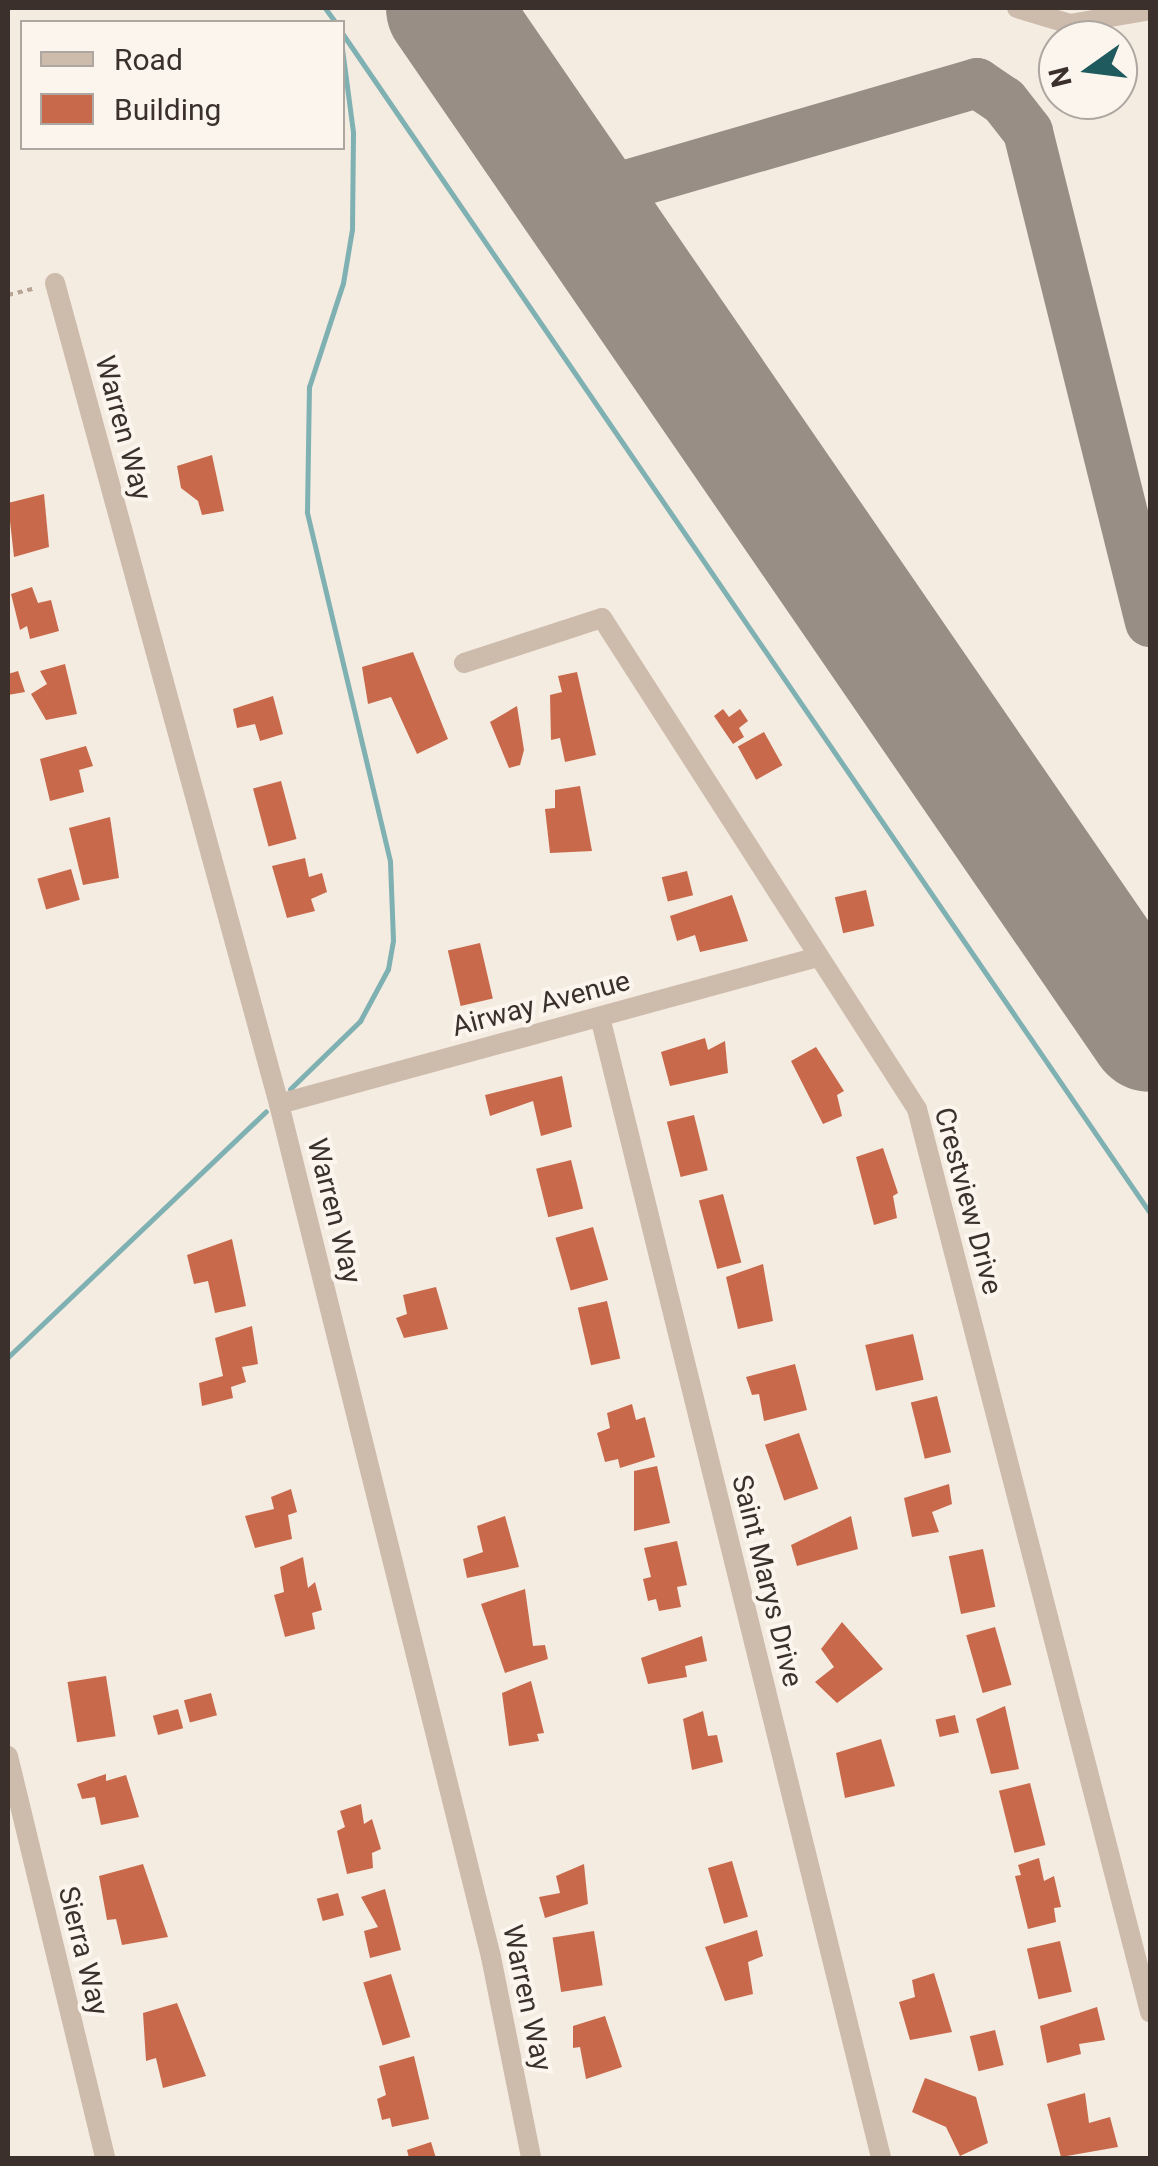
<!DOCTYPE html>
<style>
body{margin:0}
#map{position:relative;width:1158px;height:2166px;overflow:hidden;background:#f4ebe1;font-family:Roboto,sans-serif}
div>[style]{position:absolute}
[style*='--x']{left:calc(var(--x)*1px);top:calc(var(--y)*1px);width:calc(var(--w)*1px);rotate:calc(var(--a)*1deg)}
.stream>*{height:5px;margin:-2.5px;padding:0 2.5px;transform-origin:2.5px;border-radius:2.5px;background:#7fb0b2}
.taxiway>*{height:50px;margin:-25px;padding:0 25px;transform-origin:25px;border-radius:25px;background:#988e86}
.runway>*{height:122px;margin:-61px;padding:0 61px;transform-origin:61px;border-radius:61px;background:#988e86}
.building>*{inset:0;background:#c8694b;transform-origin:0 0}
.path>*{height:4px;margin-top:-2px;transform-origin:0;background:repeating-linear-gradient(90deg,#b9a596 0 5px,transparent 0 10px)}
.street>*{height:20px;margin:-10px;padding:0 10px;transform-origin:10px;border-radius:10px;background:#cdbbac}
span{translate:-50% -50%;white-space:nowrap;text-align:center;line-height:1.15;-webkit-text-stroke:8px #fbf5ee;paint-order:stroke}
.street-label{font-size:28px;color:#3b302b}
.frame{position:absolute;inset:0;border:10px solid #3b302b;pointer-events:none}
.legend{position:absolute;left:20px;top:20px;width:325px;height:130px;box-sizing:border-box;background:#fbf5ee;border:2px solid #aea6a0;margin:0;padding:12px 18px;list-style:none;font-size:30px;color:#3b302b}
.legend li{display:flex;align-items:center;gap:20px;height:50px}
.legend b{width:50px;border:2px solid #aea6a0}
.north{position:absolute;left:1038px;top:20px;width:100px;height:100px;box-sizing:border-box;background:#fbf5ee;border:2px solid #aea6a0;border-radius:50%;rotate:256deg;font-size:28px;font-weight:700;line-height:40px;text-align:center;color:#3b302b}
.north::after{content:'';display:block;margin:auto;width:35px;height:45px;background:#1f5a5e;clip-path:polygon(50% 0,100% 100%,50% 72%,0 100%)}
</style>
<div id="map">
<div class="stream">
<i style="--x:325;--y:8;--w:17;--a:54"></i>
<i style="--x:342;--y:33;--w:1430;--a:55.6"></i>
<i style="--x:290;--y:1089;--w:98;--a:-44.2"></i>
<i style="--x:360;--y:1021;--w:59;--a:-61.7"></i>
<i style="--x:388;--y:969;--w:29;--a:-80"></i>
<i style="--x:393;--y:940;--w:79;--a:-92.2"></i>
<i style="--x:390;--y:861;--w:359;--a:-103.4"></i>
<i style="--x:307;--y:512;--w:125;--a:-89.1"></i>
<i style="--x:309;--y:387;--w:109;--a:-71.9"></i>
<i style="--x:343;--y:283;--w:55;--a:-80.5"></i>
<i style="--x:352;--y:229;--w:97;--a:-89.4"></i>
<i style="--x:353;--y:132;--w:84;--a:-97.5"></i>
<i style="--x:8;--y:1357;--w:356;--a:-43.6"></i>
</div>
<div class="taxiway">
<i style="--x:562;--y:175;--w:62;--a:10.2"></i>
<i style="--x:623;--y:186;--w:369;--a:-16.2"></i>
<i style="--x:977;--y:83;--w:32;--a:34"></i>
<i style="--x:1004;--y:101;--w:39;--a:52"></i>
<i style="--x:1028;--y:132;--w:505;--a:76.02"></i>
<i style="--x:604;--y:237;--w:24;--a:-92"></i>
<i style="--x:603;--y:213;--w:34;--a:-53"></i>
</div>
<div class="runway">
<i style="--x:447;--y:8;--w:1241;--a:55.5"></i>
</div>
<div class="building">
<i style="clip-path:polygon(212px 455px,224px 511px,202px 515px,198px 501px,181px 488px,177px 466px)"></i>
<i style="clip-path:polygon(44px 494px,49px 547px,14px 557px,8px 503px)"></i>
<i style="clip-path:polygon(32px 587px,38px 603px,51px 600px,59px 631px,30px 639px,27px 626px,20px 630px,11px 594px)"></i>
<i style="clip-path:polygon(413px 652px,448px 739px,417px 754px,391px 697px,368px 704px,362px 667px)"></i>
<i style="clip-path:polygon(65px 664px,77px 714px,46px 720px,31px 694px,47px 684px,40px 671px)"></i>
<i style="clip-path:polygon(18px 671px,25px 692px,8px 695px,8px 674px)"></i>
<i style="clip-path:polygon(577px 672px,596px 755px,565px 762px,560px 738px,551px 740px,550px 695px,562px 692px,558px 676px)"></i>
<i style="clip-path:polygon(273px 696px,283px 734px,260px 741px,255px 724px,237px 728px,233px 709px)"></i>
<i style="clip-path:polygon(517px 706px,524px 750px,520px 765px,509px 768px,490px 722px)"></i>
<i style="clip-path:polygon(723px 709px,729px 717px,740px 709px,748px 721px,739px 728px,744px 737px,733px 744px,714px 716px)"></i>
<i style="left:764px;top:732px;width:38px;height:30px;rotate:61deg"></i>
<i style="clip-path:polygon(86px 746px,93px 766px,79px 770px,84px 792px,50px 801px,40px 759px)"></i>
<i style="left:281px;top:781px;width:60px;height:29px;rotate:75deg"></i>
<i style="clip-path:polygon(580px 786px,592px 851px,550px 853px,545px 809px,555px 808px,555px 790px)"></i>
<i style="clip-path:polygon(110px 817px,119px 878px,83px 885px,69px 828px)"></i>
<i style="clip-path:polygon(305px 858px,309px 877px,322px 873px,327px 892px,311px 899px,315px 911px,287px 918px,272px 866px)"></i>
<i style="left:71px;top:869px;width:32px;height:35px;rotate:74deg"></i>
<i style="left:687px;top:871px;width:25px;height:26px;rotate:76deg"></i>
<i style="left:866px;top:890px;width:37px;height:32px;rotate:77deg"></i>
<i style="clip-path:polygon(732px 895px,748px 941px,700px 952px,695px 935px,677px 941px,670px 916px)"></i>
<i style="left:480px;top:943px;width:57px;height:33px;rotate:77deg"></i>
<i style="clip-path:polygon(705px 1038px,708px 1050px,725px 1041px,728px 1073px,670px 1086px,661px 1052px)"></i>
<i style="clip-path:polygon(816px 1047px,844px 1091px,837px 1095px,842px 1116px,823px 1124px,791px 1061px)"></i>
<i style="clip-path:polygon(562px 1076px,572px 1127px,541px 1136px,533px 1101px,490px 1116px,485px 1095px)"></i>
<i style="left:694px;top:1115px;width:57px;height:28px;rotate:76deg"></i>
<i style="clip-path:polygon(883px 1148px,898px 1193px,893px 1196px,897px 1218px,874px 1225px,856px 1157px)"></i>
<i style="left:571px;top:1160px;width:50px;height:36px;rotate:76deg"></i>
<i style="left:723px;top:1194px;width:71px;height:25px;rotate:75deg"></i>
<i style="left:593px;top:1227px;width:55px;height:39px;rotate:74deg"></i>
<i style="clip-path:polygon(232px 1239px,246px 1306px,215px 1313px,208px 1281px,194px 1284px,187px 1255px)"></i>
<i style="clip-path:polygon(763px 1264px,773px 1321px,738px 1329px,726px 1277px)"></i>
<i style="clip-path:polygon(436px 1287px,448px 1329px,404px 1338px,396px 1318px,407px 1314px,403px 1295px)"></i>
<i style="left:607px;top:1301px;width:59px;height:30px;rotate:77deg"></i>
<i style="clip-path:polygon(252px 1326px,258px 1364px,242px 1367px,246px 1382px,231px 1387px,233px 1398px,202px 1406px,199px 1383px,223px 1376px,215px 1338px)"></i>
<i style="left:913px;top:1334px;width:47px;height:49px;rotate:77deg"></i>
<i style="clip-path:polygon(795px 1364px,807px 1410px,764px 1421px,759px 1394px,752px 1395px,746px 1377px)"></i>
<i style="left:937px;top:1396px;width:58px;height:27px;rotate:76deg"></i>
<i style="clip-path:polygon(632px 1404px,636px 1420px,645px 1417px,655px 1457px,620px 1468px,618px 1459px,605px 1462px,597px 1433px,610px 1428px,607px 1413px)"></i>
<i style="left:799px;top:1433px;width:59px;height:36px;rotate:71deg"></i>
<i style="clip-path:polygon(657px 1466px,670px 1523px,634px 1531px,634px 1471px)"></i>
<i style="clip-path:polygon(949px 1484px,952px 1504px,932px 1512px,939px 1532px,912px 1537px,904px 1498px)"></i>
<i style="clip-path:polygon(291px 1489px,297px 1512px,288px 1515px,292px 1539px,255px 1548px,245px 1516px,274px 1509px,271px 1497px)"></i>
<i style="clip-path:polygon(505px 1516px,519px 1567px,467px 1578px,463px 1559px,483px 1552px,477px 1526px)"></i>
<i style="clip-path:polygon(851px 1516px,858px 1549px,797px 1566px,791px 1545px)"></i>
<i style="clip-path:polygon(677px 1541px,687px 1585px,677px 1587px,681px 1607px,659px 1611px,656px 1599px,648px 1601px,643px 1579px,651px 1577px,644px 1548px)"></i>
<i style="left:983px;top:1549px;width:59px;height:35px;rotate:78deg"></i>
<i style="clip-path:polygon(303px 1557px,308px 1588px,315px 1582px,322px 1610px,312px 1613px,315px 1629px,285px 1637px,274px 1595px,284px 1592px,280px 1567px)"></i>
<i style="clip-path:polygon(525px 1589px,533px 1646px,545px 1645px,548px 1659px,505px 1673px,481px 1604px)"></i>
<i style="clip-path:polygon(842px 1622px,883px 1669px,837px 1703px,815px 1682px,834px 1667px,821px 1649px)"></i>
<i style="left:995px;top:1627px;width:60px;height:30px;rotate:74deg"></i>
<i style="clip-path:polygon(702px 1636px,707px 1661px,685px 1666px,687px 1677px,648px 1684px,641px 1658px)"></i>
<i style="left:106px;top:1676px;width:61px;height:39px;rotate:81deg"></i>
<i style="clip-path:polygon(531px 1681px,544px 1733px,537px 1734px,539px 1741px,509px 1746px,502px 1693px)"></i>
<i style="left:211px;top:1693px;width:23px;height:28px;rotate:75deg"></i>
<i style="clip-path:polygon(1005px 1706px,1019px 1769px,991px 1774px,976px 1719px)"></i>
<i style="left:178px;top:1709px;width:20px;height:26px;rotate:75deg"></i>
<i style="clip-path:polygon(703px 1711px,708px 1736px,717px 1735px,723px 1762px,692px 1770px,683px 1719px)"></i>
<i style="left:955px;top:1715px;width:18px;height:20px;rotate:77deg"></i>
<i style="clip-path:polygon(881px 1739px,895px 1786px,845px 1798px,836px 1753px)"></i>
<i style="clip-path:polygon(106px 1774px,106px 1781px,126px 1775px,139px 1817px,101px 1825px,95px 1797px,82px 1799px,77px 1784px)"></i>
<i style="left:1030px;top:1783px;width:64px;height:32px;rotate:76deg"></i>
<i style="clip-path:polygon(361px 1804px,364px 1824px,372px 1819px,381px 1849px,372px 1853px,373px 1868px,347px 1874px,337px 1831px,345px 1827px,340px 1811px)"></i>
<i style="clip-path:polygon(1039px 1858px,1044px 1881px,1054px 1876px,1061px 1907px,1054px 1908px,1056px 1922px,1028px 1929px,1015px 1876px,1021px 1875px,1018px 1865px)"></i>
<i style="left:732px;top:1861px;width:58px;height:25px;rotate:74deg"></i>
<i style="clip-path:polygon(143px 1864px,168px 1937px,122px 1945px,116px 1919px,107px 1920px,99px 1876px)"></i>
<i style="clip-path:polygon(584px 1864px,588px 1904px,545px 1918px,539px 1897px,560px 1893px,556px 1876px)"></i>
<i style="clip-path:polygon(385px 1889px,401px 1950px,370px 1958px,364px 1931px,378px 1927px,361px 1897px)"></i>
<i style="left:338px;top:1893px;width:23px;height:22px;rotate:75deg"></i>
<i style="clip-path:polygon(757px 1930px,763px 1956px,748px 1962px,753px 1994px,725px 2001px,705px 1947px)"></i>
<i style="left:594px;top:1931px;width:55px;height:42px;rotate:81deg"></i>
<i style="left:1060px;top:1941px;width:52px;height:34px;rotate:77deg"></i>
<i style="clip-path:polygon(934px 1973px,952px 2032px,910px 2040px,899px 2002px,915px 1997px,912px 1980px)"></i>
<i style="left:391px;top:1974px;width:66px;height:29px;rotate:73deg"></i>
<i style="clip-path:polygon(177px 2003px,206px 2076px,163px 2088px,156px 2058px,146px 2061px,143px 2013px)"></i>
<i style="clip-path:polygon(1097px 2007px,1105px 2040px,1079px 2044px,1081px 2054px,1047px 2063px,1040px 2026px)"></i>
<i style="clip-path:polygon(605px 2016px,622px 2067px,586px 2079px,580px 2047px,573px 2048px,573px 2026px)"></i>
<i style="left:995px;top:2030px;width:36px;height:26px;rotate:76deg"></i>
<i style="clip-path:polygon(414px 2056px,429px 2119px,392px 2127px,390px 2118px,382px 2120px,377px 2099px,386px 2095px,379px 2066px)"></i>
<i style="clip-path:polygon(925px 2078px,976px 2097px,988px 2143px,960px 2156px,946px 2127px,912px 2112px)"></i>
<i style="clip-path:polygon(1085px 2093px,1089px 2123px,1110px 2117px,1118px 2147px,1061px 2157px,1047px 2104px)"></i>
<i style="clip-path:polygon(431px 2142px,436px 2158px,409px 2158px,407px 2150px)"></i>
</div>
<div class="path">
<i style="--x:8;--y:295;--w:29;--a:-14"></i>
</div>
<div class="street">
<i style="--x:1017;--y:8;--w:55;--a:16.8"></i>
<i style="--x:1070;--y:24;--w:81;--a:-9.9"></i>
<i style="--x:55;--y:283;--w:851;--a:74.74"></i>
<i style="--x:279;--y:1104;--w:879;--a:76.04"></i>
<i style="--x:491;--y:1957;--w:205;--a:78.7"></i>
<i style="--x:464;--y:663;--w:145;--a:-18.1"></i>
<i style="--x:602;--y:618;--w:583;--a:57.32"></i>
<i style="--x:917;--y:1109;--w:933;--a:75.53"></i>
<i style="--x:600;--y:1017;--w:1175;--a:76.16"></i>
<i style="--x:279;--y:1104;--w:559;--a:-15.26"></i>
<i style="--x:8;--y:1756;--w:414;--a:76.4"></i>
</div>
<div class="street-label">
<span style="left:123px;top:428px;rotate:75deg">Warren Way</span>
<span style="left:541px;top:1004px;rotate:-15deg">Airway Avenue</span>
<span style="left:968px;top:1201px;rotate:75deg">Crestview Drive</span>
<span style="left:334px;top:1211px;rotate:76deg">Warren Way</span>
<span style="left:767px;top:1581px;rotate:76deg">Saint Marys Drive</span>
<span style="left:83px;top:1951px;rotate:76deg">Sierra Way</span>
<span style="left:527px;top:1998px;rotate:78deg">Warren Way</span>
</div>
<div class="frame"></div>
<ul class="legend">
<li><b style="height:12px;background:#cdbbac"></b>Road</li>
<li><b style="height:28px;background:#c8694b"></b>Building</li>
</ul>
<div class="north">N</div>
</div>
